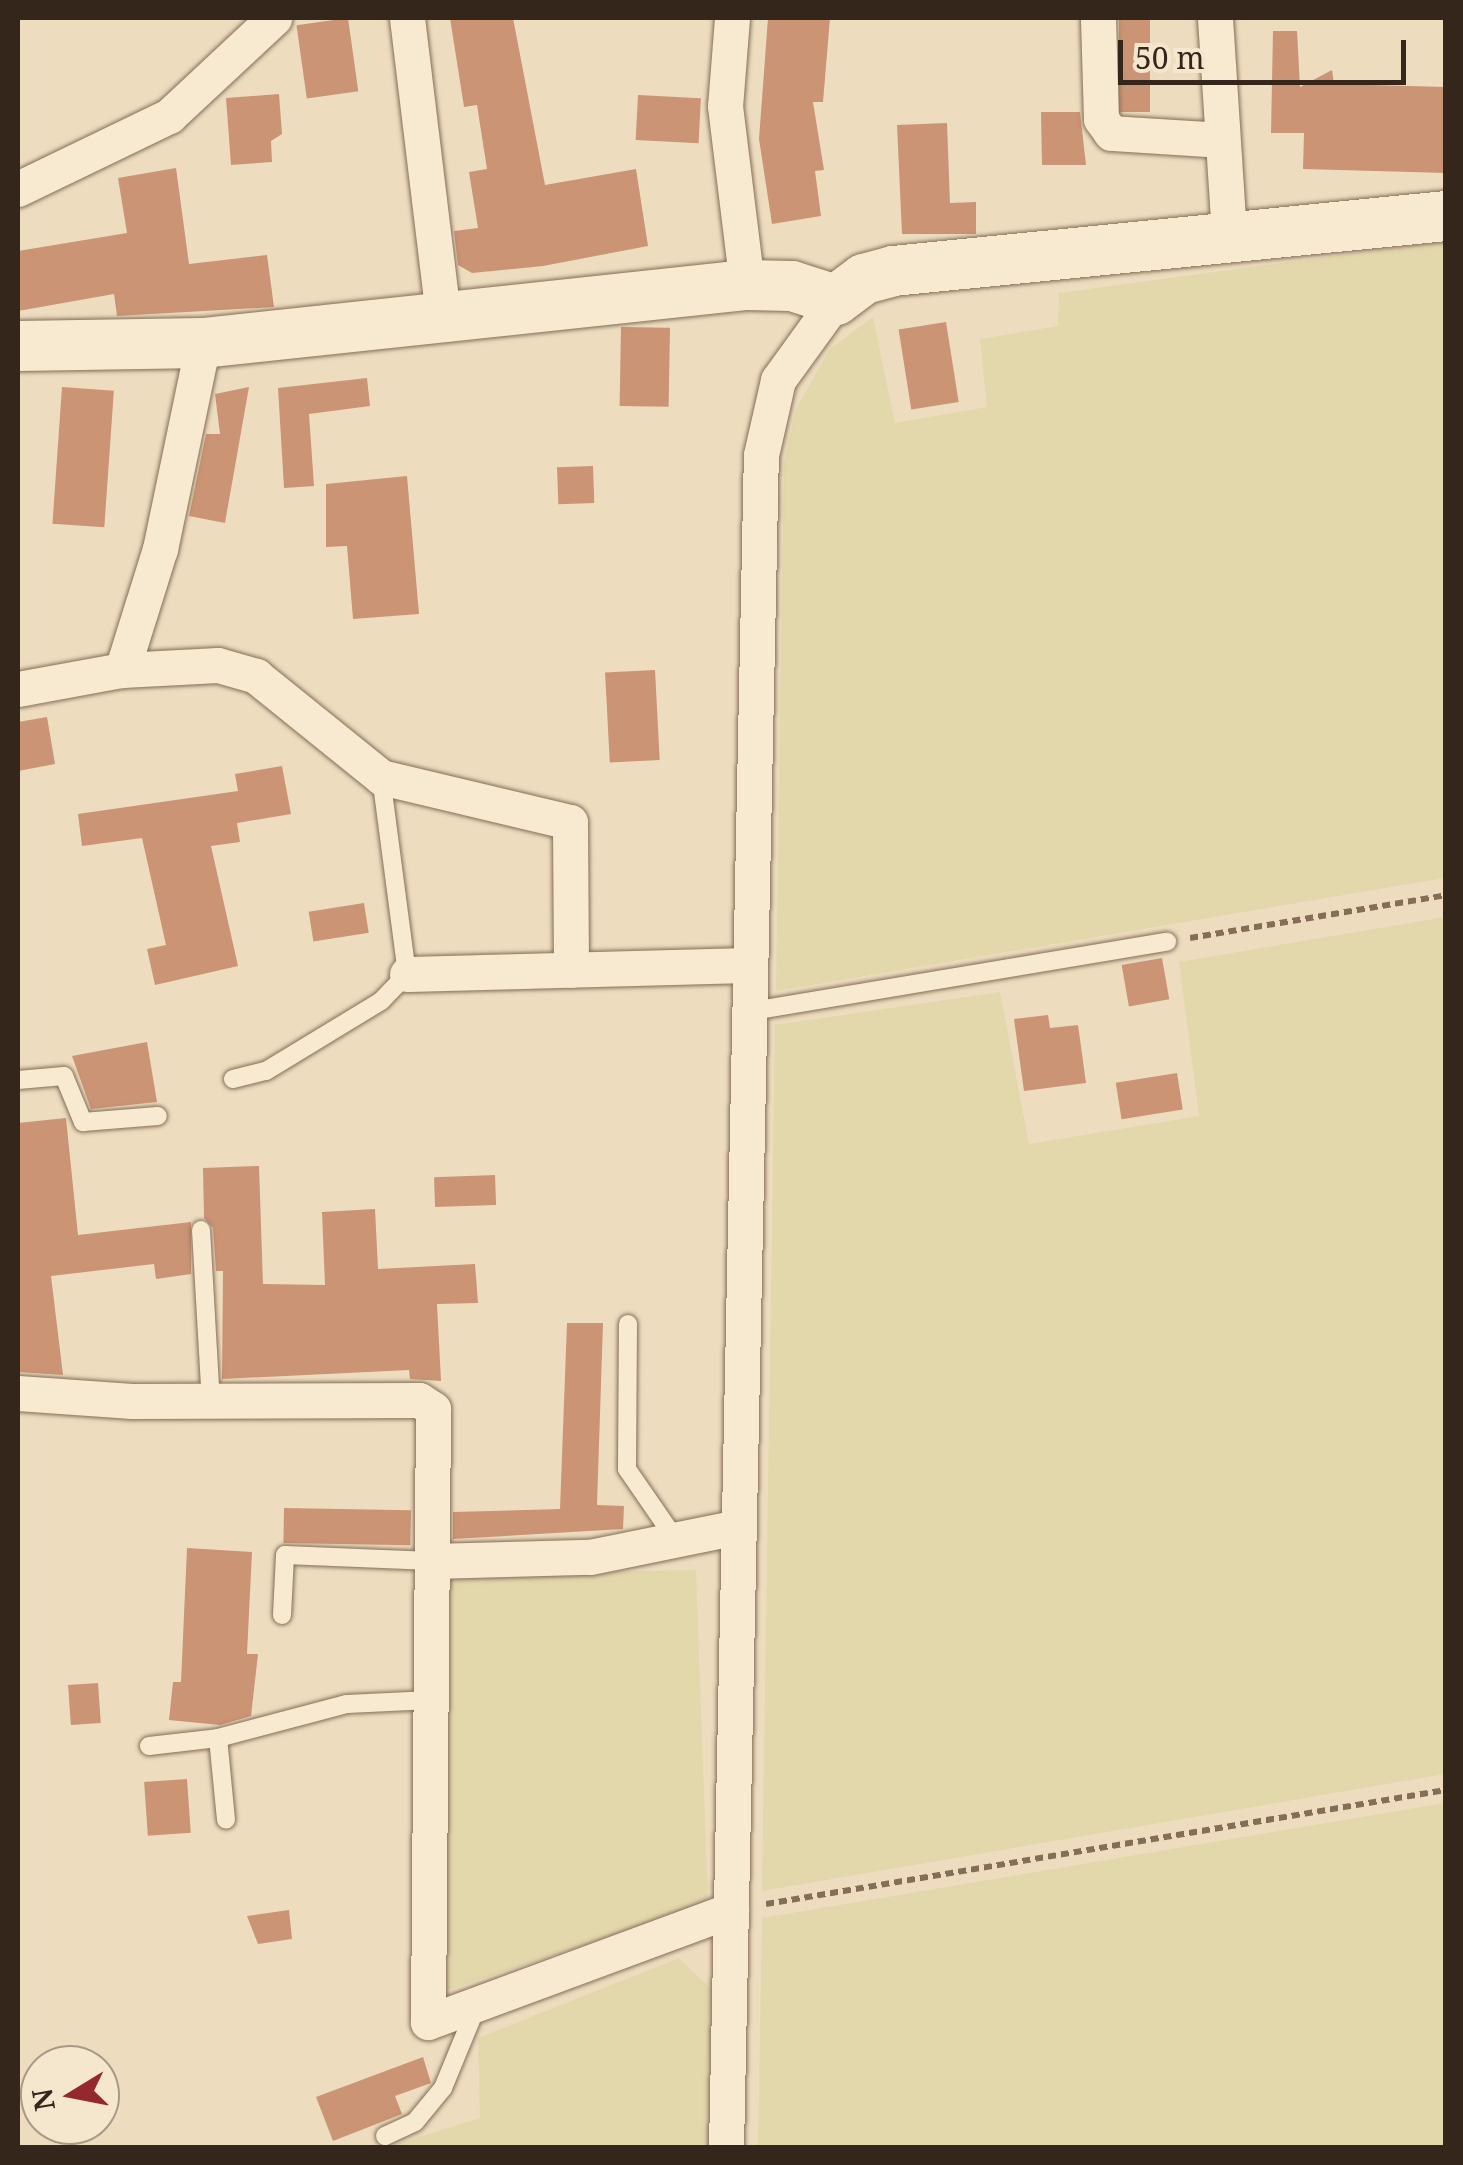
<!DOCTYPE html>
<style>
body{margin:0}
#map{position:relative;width:1463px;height:2165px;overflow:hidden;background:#edddbe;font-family:"Noto Serif",serif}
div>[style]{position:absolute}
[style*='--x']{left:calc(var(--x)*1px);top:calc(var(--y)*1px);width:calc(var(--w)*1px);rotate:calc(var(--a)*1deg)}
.farmland>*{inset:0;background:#e3d7ac}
.building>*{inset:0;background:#cb9474;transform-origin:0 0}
.path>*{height:6px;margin-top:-3px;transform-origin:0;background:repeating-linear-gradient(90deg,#856d57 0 8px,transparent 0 13px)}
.roads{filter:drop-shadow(0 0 2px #856d57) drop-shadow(0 0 2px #856d57)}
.lane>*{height:18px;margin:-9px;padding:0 9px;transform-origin:9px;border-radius:9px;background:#f8ead1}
.street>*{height:35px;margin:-17.5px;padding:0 17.5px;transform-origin:17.5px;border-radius:17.5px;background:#f8ead1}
.secondary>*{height:50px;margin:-25px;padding:0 25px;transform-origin:25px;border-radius:25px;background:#f8ead1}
span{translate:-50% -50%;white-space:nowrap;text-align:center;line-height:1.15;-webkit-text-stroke:9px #f5e7ce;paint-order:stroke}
.frame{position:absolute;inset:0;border:20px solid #35261c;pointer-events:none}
.north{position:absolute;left:20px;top:2045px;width:100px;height:100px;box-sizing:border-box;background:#f5e7ce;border:2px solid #a89a87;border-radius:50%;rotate:260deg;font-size:28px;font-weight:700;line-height:40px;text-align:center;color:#35261c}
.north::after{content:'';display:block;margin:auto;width:35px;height:45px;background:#94282f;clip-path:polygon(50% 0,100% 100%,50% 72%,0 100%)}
.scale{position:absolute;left:1118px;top:40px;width:288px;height:45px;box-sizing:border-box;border:5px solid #35261c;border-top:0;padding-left:12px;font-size:30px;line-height:35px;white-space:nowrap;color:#35261c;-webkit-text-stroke:8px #f5e7ce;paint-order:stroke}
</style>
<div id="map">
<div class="farmland">
<i style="clip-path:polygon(1445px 241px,1445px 878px,776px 991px,784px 462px,796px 409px,830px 349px,873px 317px,895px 423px,987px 407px,980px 339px,1058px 326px,1059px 293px)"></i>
<i style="clip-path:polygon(1445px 917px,1445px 1774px,762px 1891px,775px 1025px,1000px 992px,1029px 1144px,1199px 1116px,1179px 962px)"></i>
<i style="clip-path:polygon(696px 1570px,708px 1904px,442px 1992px,445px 1574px)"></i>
<i style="clip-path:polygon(1445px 1803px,1445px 2147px,758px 2147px,762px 1918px)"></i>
<i style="clip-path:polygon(679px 1958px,712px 1990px,708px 2147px,384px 2148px,480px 2118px,478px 2038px)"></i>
</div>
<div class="building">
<i style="left:348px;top:18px;width:74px;height:52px;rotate:82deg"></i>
<i style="clip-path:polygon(450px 18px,513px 18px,545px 185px,636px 169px,648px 246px,543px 266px,472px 273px,458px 265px,454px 231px,478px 228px,469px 172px,487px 169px,477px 105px,464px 107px)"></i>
<i style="clip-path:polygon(768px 18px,830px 18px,823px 102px,813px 102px,824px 170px,815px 171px,821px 216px,772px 224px,759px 139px)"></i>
<i style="left:1119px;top:18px;width:31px;height:94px"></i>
<i style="clip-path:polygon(1273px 31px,1297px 31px,1300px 87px,1332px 70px,1334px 84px,1446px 87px,1446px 173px,1303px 169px,1304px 133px,1271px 133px)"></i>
<i style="clip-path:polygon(279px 94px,282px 134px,271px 141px,272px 162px,231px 165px,226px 98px)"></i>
<i style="left:638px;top:95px;width:63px;height:45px;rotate:3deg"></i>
<i style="clip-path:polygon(1041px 112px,1080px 112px,1086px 165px,1042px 165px)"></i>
<i style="clip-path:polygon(947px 123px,950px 203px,976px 202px,976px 234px,902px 234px,897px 125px)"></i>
<i style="clip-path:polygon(176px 168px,189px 264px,267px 255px,274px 307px,117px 316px,114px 294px,18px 311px,18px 251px,127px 233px,118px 178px)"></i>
<i style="left:946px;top:322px;width:81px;height:48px;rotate:81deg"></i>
<i style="left:621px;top:327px;width:49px;height:79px;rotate:1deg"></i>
<i style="clip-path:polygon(367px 378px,370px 406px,309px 414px,314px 486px,284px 488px,278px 388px)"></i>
<i style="left:62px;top:387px;width:52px;height:137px;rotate:4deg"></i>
<i style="clip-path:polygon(249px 387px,225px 523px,189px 516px,206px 434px,220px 434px,215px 394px)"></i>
<i style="left:593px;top:466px;width:37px;height:36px;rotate:88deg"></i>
<i style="clip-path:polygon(407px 476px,419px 614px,353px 619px,347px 546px,326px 547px,326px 484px)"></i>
<i style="left:655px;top:670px;width:90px;height:50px;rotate:87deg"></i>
<i style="clip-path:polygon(47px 717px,55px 764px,18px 771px,18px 722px)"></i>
<i style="clip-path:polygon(282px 766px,291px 814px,237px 823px,240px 842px,211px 846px,238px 966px,155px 985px,147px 949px,166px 945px,142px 838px,82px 846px,78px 814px,238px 791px,235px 774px)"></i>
<i style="left:364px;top:903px;width:30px;height:56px;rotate:81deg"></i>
<i style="left:1162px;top:958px;width:42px;height:41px;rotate:80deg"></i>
<i style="clip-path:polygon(1048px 1015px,1050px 1028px,1078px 1025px,1086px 1083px,1024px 1091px,1014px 1019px)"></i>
<i style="clip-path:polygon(147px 1042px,157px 1102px,91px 1109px,72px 1056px)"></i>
<i style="left:1177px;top:1073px;width:37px;height:62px;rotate:81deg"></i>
<i style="clip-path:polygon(66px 1118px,78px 1235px,191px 1222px,191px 1274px,156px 1279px,154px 1264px,51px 1276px,63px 1375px,18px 1372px,18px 1123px)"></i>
<i style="clip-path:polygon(259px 1166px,263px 1284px,325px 1285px,322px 1212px,375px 1209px,378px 1269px,475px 1264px,478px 1303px,437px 1304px,441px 1381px,410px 1379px,409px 1370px,222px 1379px,223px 1271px,216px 1271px,213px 1228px,204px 1218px,203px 1168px)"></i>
<i style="left:495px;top:1175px;width:30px;height:61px;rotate:88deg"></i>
<i style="clip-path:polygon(567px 1323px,603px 1323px,597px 1505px,624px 1506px,623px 1529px,453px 1539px,453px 1512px,560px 1509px)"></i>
<i style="left:284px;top:1508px;width:127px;height:35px;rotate:1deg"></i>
<i style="clip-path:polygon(187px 1548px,252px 1552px,247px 1654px,258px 1654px,251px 1716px,220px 1725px,169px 1720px,173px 1682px,181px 1682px)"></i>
<i style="left:98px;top:1683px;width:40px;height:30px;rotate:86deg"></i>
<i style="left:187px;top:1779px;width:54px;height:43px;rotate:86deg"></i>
<i style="clip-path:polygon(289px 1910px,292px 1939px,258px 1944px,247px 1916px)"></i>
<i style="clip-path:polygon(423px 2057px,431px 2083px,395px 2096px,402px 2114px,333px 2141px,316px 2097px)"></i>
</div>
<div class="path">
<i style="--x:1190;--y:938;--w:260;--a:-9.5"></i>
<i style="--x:766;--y:1904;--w:689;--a:-9.52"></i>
</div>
<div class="roads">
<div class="lane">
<i style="--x:747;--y:1012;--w:426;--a:-9.5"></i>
<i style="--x:233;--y:1079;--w:34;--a:-14"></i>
<i style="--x:266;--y:1071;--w:135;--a:-31.3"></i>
<i style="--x:381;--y:1001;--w:37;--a:-46"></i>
<i style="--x:407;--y:974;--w:199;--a:-97.5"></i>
<i style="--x:18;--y:1080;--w:46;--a:-5"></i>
<i style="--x:64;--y:1076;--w:50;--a:67.6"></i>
<i style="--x:83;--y:1122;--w:75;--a:-4.6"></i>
<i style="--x:201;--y:1230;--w:173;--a:86.7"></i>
<i style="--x:628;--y:1324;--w:145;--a:90.4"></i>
<i style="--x:627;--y:1469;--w:86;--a:55.4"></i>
<i style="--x:282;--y:1615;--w:60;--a:-87.1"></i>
<i style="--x:285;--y:1555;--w:147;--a:2.3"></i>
<i style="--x:218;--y:1738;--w:82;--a:84.4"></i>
<i style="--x:149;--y:1746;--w:69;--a:-6.6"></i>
<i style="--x:218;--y:1738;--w:133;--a:-14.8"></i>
<i style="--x:347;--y:1704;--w:84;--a:-2.7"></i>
<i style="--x:385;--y:2136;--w:33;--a:-25"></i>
<i style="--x:415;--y:2122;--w:44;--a:-50.5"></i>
<i style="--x:443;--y:2088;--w:87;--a:-67.6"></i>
</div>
<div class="street">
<i style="--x:407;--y:18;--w:299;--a:83.1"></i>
<i style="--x:732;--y:18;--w:88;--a:94.5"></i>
<i style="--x:725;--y:106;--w:180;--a:83"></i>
<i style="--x:1098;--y:18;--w:101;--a:88.3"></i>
<i style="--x:1101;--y:119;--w:17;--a:54"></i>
<i style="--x:1111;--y:133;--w:110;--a:3.6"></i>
<i style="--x:1215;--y:18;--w:219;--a:86.3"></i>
<i style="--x:18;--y:189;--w:168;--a:-25.8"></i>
<i style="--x:169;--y:116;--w:144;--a:-43"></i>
<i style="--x:122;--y:670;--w:127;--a:-72.6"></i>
<i style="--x:160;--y:549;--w:210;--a:-78.2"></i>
<i style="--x:18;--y:689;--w:106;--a:-10.4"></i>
<i style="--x:122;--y:670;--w:96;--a:-3"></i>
<i style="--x:218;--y:665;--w:40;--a:16"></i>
<i style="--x:256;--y:676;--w:161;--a:38.9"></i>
<i style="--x:381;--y:777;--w:194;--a:13.4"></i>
<i style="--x:570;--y:822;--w:148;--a:89.6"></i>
<i style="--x:407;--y:974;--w:342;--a:-1.5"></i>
<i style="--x:18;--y:1393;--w:114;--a:4"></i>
<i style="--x:132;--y:1401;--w:287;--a:-0.2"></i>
<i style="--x:419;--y:1400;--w:17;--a:33"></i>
<i style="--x:433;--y:1409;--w:613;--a:90.47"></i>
<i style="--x:428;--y:2022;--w:323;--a:-20.3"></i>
<i style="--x:432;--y:1561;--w:158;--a:-1.5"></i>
<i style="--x:590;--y:1557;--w:150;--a:-11.5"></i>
<i style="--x:726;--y:2148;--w:1693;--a:-88.82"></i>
<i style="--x:761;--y:455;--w:77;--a:-77.2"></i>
<i style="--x:778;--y:380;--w:99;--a:-54.1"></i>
</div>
<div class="secondary">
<i style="--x:18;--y:346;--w:185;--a:-0.9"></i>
<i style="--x:203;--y:343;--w:547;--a:-6.09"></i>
<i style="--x:747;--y:285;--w:45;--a:1.3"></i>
<i style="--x:792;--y:286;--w:46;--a:17.7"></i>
<i style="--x:836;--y:300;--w:35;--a:-37"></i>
<i style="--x:864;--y:279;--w:30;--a:-15"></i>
<i style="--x:893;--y:271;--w:556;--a:-5.68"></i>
</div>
</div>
<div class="frame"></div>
<div class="north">N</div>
<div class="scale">50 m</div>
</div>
